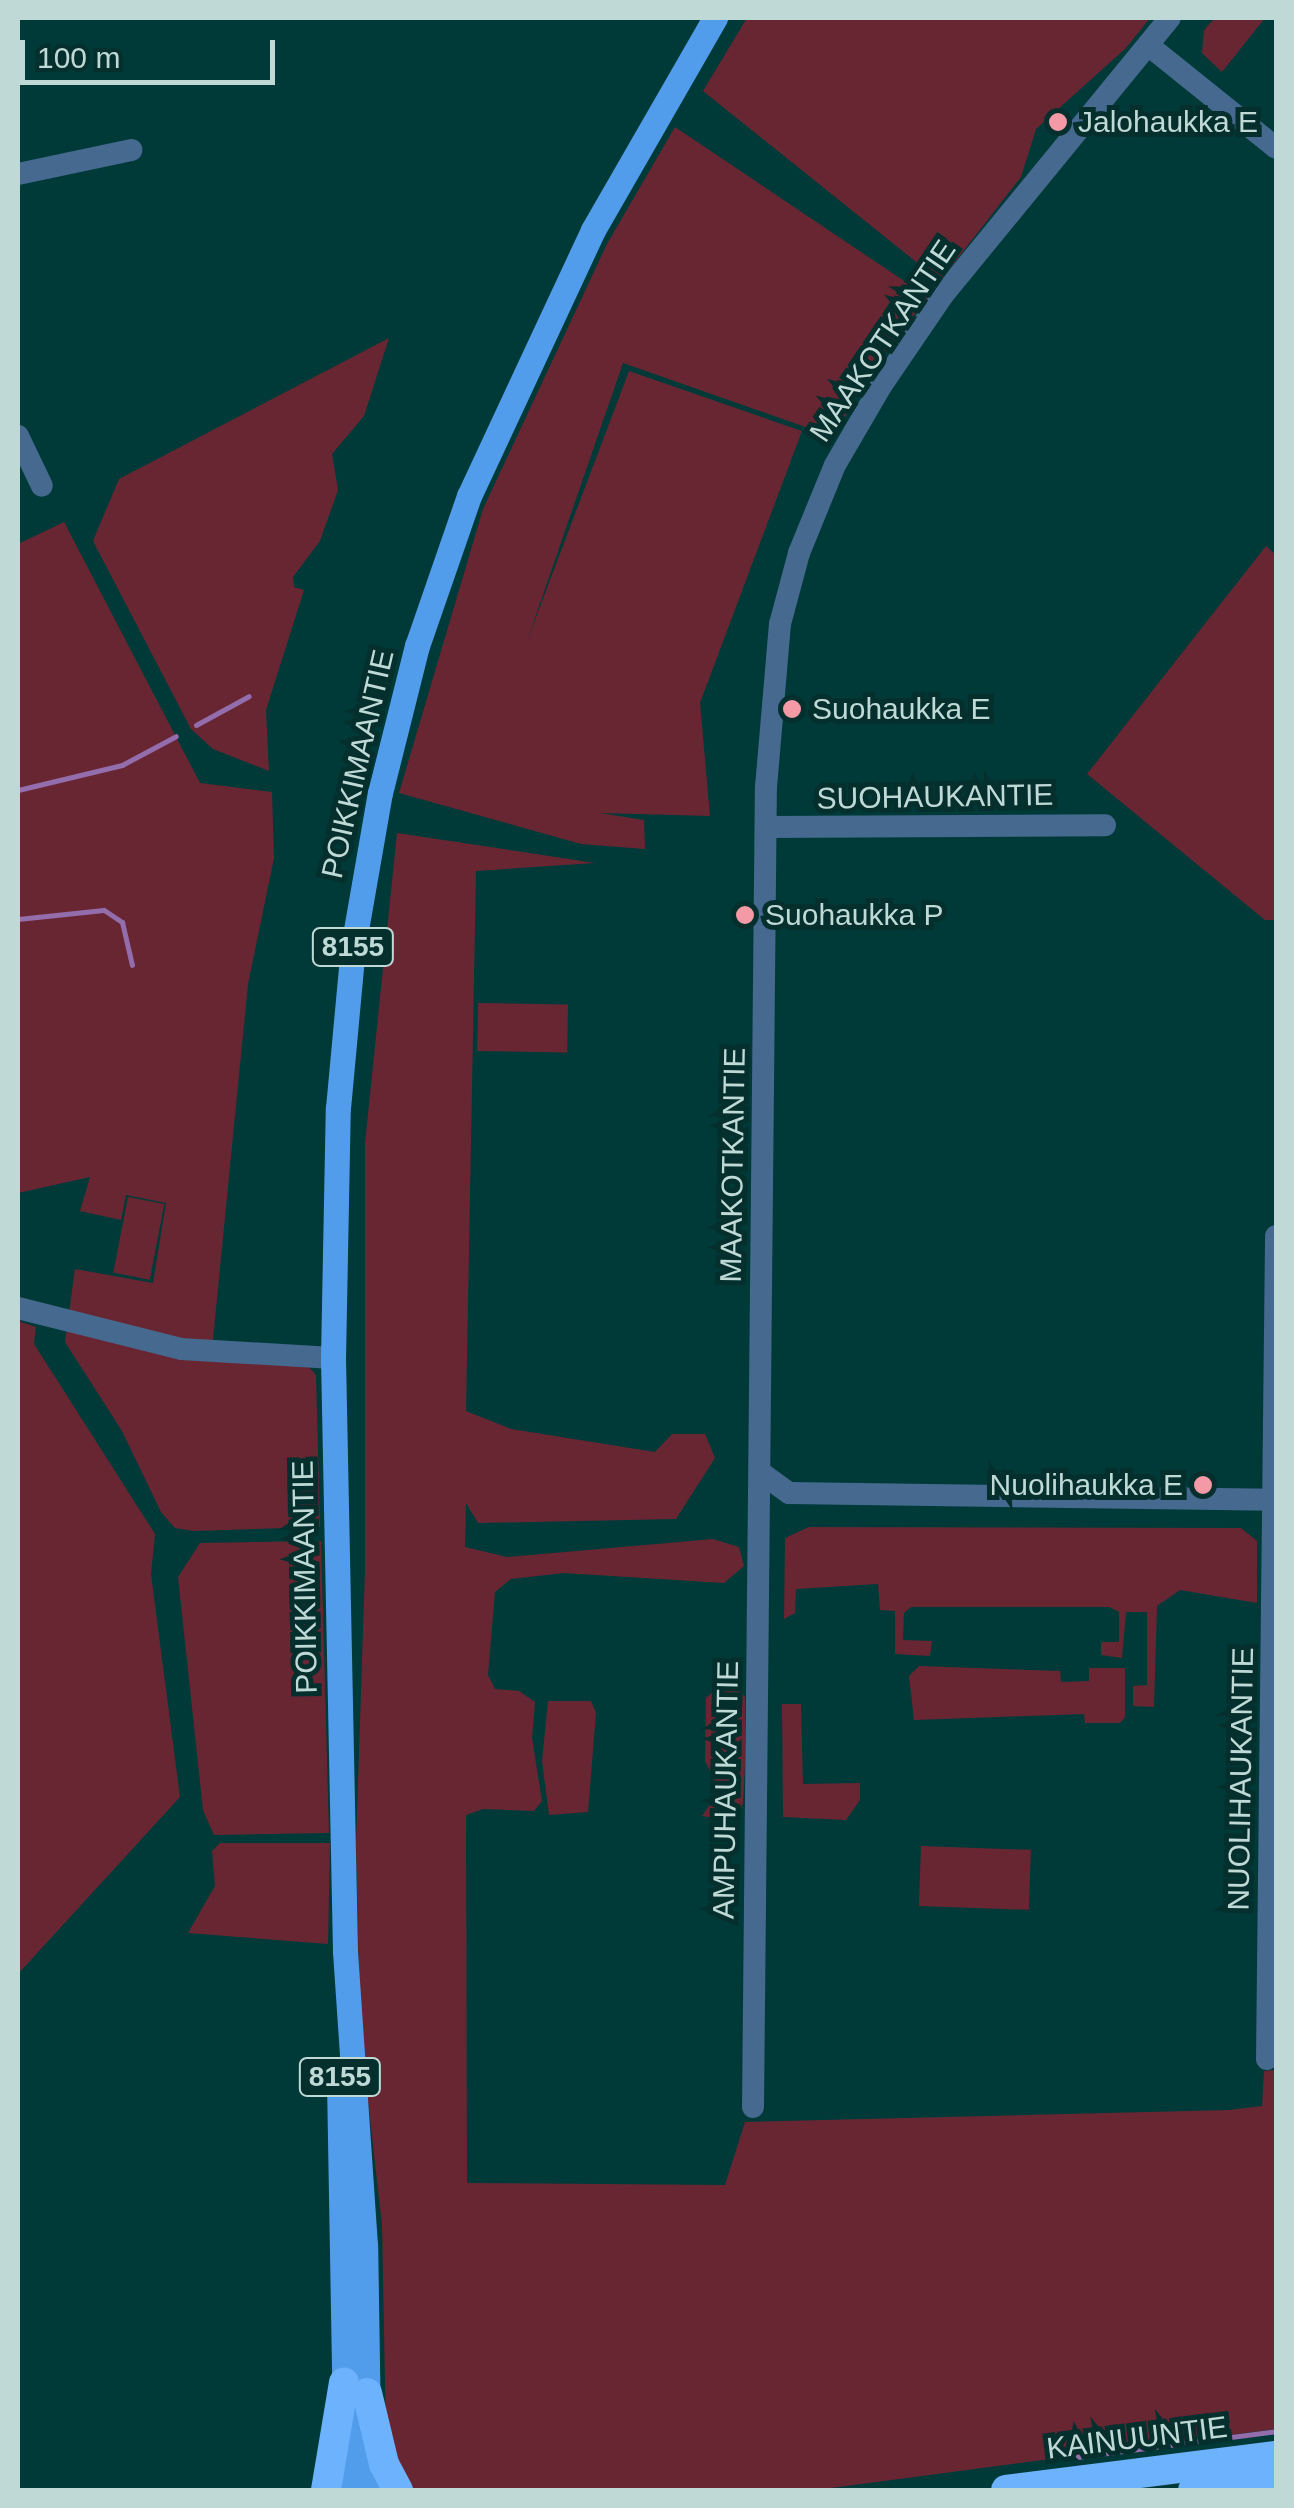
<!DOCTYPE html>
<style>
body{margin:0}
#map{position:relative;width:1294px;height:2508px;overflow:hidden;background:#003a38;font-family:Helvetica,sans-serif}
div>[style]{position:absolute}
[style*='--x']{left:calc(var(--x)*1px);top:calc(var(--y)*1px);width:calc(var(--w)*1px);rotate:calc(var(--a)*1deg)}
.green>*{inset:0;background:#682633;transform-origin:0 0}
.stream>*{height:5px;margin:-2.5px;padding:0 2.5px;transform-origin:2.5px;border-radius:2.5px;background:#936dac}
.minor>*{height:22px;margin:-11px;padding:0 11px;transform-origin:11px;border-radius:11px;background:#46698f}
.major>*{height:25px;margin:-12.5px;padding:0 12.5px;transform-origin:12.5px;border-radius:12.5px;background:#529deb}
.highway>*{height:30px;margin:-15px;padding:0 15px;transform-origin:15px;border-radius:15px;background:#6cb2fc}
.dots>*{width:28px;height:28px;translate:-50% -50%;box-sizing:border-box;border:5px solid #052f2d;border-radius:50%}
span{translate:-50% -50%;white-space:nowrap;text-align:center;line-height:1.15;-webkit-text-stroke:10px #052f2d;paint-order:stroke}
.shield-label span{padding:2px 8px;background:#052f2d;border:2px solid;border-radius:8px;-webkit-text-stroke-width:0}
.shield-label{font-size:28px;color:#bfd9d7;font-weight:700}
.poi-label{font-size:30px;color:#bfd9d7}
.left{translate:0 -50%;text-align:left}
.right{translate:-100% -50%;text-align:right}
.street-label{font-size:30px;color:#bfd9d7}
.frame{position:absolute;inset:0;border:20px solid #bfd9d7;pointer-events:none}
.scale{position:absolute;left:20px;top:40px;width:255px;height:45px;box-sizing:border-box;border:5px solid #bfd9d7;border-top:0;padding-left:12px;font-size:30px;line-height:35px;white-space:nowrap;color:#bfd9d7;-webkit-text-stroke:8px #052f2d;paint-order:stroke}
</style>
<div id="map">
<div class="green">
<i style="clip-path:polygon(747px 18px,1150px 18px,1126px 48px,1036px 129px,1021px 177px,940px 281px,703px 91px)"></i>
<i style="clip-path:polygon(1215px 18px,1265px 18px,1222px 72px,1202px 53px,1204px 30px)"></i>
<i style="clip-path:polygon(675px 127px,928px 297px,867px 375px,834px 437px,623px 363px,527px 641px,629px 371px,802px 431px,700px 703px,710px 816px,600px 813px,644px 820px,645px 849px,581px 844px,399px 793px,483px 509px,607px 244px)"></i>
<i style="clip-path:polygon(389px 338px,364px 416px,332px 454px,338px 490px,320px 541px,293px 577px,294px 587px,304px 590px,266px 710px,269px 771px,213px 749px,191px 729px,93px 541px,119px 479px)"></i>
<i style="clip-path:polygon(64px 522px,200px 783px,272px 792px,274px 858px,248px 984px,211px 1359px,309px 1367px,316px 1375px,320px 1527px,194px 1531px,175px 1528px,161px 1512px,122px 1431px,65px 1342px,75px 1269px,153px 1283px,166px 1203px,126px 1195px,121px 1220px,80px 1211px,90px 1177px,18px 1193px,18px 544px)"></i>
<i style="clip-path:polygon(1266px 546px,1276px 555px,1276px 920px,1265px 920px,1087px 774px)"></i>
<i style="clip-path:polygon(397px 833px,595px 863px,476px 871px,466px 1411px,511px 1429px,655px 1452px,672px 1434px,705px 1434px,715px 1458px,676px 1519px,478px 1523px,466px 1503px,465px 1547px,507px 1557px,713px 1539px,739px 1547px,744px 1566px,724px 1583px,564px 1573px,511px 1579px,495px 1592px,488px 1675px,495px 1689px,519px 1691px,535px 1702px,532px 1738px,542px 1801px,534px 1811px,483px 1809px,466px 1815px,467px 2183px,725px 2185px,745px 2122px,1229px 2110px,1262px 2106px,1264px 2071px,1276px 2070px,1276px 2429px,816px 2490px,410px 2490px,386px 2437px,382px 2225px,360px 2029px,356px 1844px,365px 1570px,365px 1143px)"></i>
<i style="left:478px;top:1003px;width:90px;height:48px;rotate:1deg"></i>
<i style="left:128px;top:1197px;width:37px;height:77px;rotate:11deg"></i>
<i style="clip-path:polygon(18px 1321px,36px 1327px,34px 1344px,155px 1534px,151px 1574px,180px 1797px,18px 1974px)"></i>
<i style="clip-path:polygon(809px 1527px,1241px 1528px,1257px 1541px,1257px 1603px,1180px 1590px,1157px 1606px,1154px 1707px,1133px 1706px,1133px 1686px,1147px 1685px,1147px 1612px,1126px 1612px,1122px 1658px,1101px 1655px,1101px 1642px,1119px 1642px,1119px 1612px,1109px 1607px,911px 1607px,904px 1613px,903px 1640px,932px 1641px,930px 1656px,895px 1654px,895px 1611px,880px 1610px,878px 1584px,796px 1589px,795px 1613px,784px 1619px,785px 1538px)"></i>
<i style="clip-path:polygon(321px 1541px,329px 1833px,214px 1835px,203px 1810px,178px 1577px,200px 1543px)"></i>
<i style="clip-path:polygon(919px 1666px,1060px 1671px,1061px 1682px,1089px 1681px,1089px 1668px,1125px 1668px,1125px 1717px,1120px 1723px,1085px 1723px,1084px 1714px,914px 1720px,909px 1676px)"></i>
<i style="clip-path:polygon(716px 1689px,739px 1690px,745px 1697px,745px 1764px,743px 1804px,734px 1815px,715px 1818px,702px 1816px,720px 1790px,705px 1761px,706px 1698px)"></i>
<i style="clip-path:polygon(548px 1701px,591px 1701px,596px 1713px,588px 1812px,549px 1815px,542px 1761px)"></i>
<i style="clip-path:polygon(782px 1704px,801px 1704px,803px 1784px,860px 1783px,860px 1800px,846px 1820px,783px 1817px)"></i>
<i style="clip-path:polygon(220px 1843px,330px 1843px,328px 1944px,188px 1933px,215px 1886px,212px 1851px)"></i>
<i style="left:921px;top:1846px;width:110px;height:60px;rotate:2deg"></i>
</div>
<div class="stream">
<i style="--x:196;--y:725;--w:60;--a:-28.7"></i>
<i style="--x:18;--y:790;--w:107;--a:-13.5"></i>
<i style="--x:122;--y:765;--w:61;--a:-28.2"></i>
<i style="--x:18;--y:919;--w:86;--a:-6"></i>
<i style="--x:104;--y:910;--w:22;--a:34"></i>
<i style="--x:122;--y:922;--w:44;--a:76.9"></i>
<i style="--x:1077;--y:2457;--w:201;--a:-7.4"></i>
</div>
<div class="minor">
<i style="--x:1148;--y:45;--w:164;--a:38.8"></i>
<i style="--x:18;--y:174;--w:116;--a:-11.9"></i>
<i style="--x:18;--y:436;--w:55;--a:64.4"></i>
<i style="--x:766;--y:827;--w:339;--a:-0.3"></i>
<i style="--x:18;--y:1308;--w:168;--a:14.1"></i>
<i style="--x:181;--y:1349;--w:152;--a:3.4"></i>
<i style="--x:764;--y:1475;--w:31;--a:36"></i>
<i style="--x:789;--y:1493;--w:487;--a:0.8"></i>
<i style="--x:1267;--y:2059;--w:823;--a:-89.37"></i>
<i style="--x:753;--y:2107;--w:1320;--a:-89.44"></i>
<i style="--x:766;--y:787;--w:164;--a:-85.1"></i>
<i style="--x:780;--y:624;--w:73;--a:-75"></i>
<i style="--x:799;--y:553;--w:95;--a:-67.8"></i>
<i style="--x:835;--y:465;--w:91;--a:-59.8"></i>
<i style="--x:881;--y:386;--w:110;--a:-55.7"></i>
<i style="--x:943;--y:295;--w:358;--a:-50.7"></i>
</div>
<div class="major">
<i style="--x:339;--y:2081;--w:409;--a:89"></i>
<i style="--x:369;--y:2490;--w:245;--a:-90.9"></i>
<i style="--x:365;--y:2245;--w:295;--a:-93.9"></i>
<i style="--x:345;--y:1951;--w:593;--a:-91.16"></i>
<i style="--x:333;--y:1358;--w:250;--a:-88.9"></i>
<i style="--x:338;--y:1108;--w:162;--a:-84.7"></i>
<i style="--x:353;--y:947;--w:156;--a:-80.1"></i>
<i style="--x:380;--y:793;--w:152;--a:-75.9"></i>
<i style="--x:417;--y:646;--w:159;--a:-70.9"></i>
<i style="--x:469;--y:496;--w:293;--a:-65"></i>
<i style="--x:593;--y:230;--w:245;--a:-60.1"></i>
</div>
<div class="highway">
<i style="--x:367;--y:2393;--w:73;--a:76.5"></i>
<i style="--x:384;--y:2464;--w:30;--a:62"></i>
<i style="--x:326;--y:2490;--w:109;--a:-80.5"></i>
<i style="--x:1006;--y:2490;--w:272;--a:-7.2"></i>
<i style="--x:1193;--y:2490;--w:84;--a:-6.9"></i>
</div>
<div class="dots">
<i style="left:1058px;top:122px;background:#f49aa6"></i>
<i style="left:792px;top:709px;background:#f49aa6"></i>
<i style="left:745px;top:915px;background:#f49aa6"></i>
<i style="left:1203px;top:1485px;background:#f49aa6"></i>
</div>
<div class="shield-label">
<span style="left:353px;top:947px">8155</span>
<span style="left:340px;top:2077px">8155</span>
</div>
<div class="poi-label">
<span class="left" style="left:1078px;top:122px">Jalohaukka E</span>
<span class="left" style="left:812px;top:709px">Suohaukka E</span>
<span class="left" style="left:765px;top:915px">Suohaukka P</span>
<span class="right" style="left:1183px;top:1485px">Nuolihaukka E</span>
</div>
<div class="street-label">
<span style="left:883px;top:341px;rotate:-56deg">MAAKOTKANTIE</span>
<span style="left:358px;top:764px;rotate:-77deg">POIKKIMAANTIE</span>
<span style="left:935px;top:797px;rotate:-1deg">SUOHAUKANTIE</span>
<span style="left:733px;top:1165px;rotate:-89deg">MAAKOTKANTIE</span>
<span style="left:305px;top:1577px;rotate:-91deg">POIKKIMAANTIE</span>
<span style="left:1241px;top:1779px;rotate:-89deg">NUOLIHAUKANTIE</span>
<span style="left:726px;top:1790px;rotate:-89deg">AMPUHAUKANTIE</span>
<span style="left:1137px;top:2438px;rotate:-7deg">KAINUUNTIE</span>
</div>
<div class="frame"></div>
<div class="scale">100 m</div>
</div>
